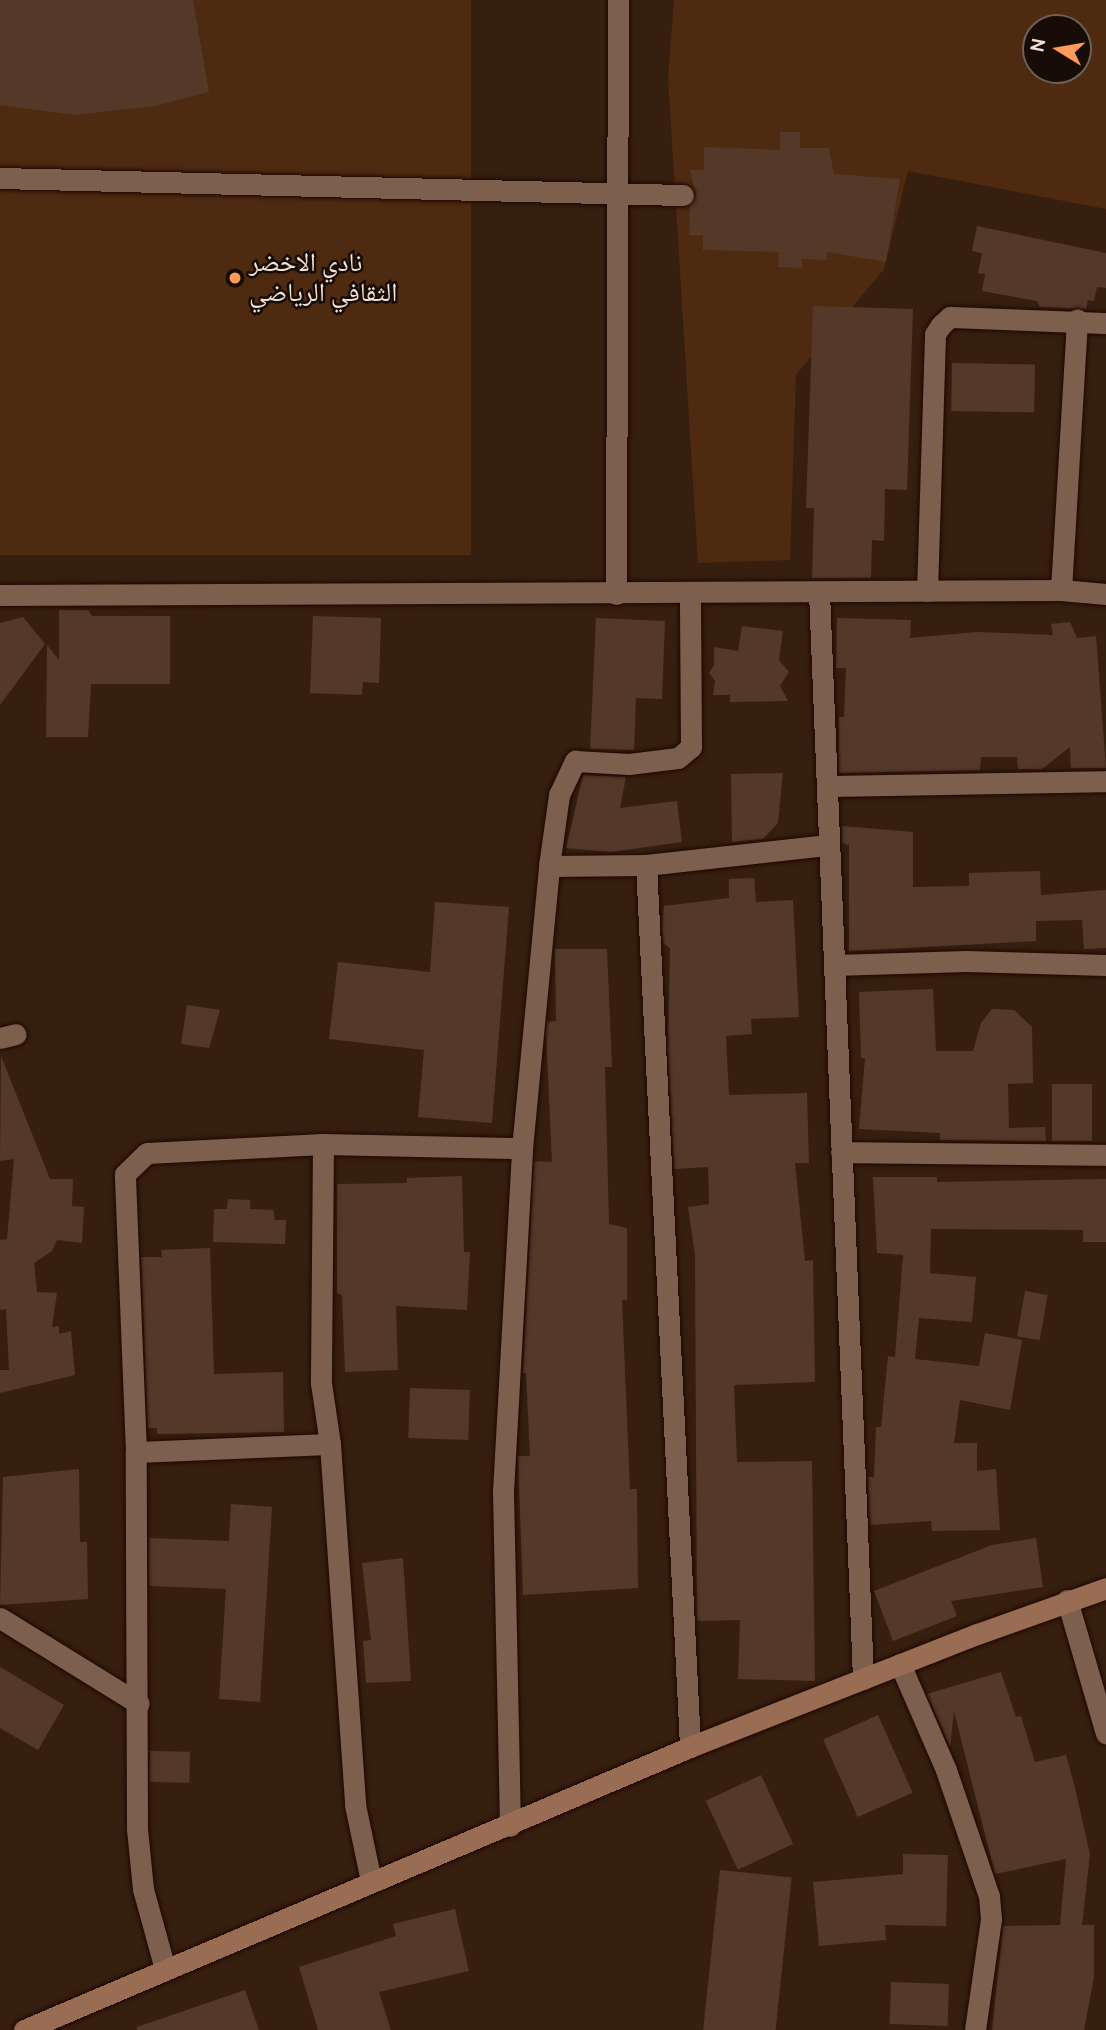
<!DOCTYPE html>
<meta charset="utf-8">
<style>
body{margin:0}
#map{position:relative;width:1106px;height:2030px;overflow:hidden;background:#371f0f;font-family:Cabin,"Noto Naskh Arabic",sans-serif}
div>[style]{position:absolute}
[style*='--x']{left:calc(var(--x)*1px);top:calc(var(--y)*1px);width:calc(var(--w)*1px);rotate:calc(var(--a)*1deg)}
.green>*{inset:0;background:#4e2a11;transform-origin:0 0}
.building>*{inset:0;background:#543928;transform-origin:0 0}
.roads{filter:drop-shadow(0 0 2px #1e0700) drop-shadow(0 0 2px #1e0700)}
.street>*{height:21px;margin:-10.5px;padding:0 10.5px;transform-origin:10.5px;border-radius:10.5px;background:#7d5f4e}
.secondary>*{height:21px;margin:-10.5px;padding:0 10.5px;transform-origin:10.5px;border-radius:10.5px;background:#986d53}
.dots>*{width:19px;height:19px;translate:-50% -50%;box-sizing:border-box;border:4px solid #170c06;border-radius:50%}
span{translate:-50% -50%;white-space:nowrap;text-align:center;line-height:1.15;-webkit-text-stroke:5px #170c06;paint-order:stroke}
.poi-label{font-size:26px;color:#f1e0d6}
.left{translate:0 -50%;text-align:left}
.north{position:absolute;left:1022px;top:14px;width:70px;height:70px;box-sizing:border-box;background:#170c06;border:2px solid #6e6159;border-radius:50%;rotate:281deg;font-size:19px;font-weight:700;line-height:28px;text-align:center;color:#f1e0d6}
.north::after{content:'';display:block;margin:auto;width:24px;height:32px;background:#fe9b59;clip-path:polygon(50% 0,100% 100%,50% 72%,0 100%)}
</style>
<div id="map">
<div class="green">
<i style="left:0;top:0;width:471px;height:555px"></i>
<i style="clip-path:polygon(evenodd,674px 0,1106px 0,1106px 209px,908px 171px,884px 269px,796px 375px,790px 560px,698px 563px,668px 78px,674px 0,1036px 28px,1078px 28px,1078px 70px,1036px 70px,1036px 28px)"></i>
</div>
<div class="building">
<i style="clip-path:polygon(0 0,193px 0,209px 92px,155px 106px,75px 115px,0 105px)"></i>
<i style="clip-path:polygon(780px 132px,800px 132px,800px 148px,829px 148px,834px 174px,900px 179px,886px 262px,827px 252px,827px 260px,802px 259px,802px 268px,778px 267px,779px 252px,703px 250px,703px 235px,689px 235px,690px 206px,696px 195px,690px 170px,704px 170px,704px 147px,780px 150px)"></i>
<i style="clip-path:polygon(977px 226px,1106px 253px,1106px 288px,1097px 287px,1094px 301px,1088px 300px,1086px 309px,1040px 307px,1037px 301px,982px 291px,985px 274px,978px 273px,982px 253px,972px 251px)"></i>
<i style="clip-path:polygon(813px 306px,913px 309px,907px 490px,885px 489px,884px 541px,872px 540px,871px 578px,812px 578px,814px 508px,806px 508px)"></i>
<i style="left:952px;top:363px;width:83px;height:48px;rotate:1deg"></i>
<i style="clip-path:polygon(59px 610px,88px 610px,92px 616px,170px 616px,170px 684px,91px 684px,88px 737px,46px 737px,47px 645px,59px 660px)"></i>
<i style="clip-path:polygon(313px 616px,381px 618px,379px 683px,363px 682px,362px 695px,310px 693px)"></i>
<i style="clip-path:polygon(23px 617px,45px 644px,0 705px,0 623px)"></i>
<i style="clip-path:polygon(596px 618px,665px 621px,662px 699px,636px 698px,634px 750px,590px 749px)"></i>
<i style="clip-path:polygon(837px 618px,911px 620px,910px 638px,977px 632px,1053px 635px,1051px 624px,1070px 622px,1077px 638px,1096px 636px,1106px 768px,1071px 768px,1070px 747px,1042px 769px,1018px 769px,1017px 757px,981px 757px,980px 770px,839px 773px,839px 717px,844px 717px,846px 668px,836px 668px)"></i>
<i style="clip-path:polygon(742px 626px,783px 631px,779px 660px,789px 672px,780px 686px,788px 701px,730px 702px,730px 695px,713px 695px,715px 681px,709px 673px,714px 665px,714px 647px,738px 651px)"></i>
<i style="clip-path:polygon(783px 773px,778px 823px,763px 839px,732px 842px,731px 774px)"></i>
<i style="clip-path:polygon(583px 775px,626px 777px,620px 808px,677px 801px,682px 842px,611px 852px,566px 848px)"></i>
<i style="clip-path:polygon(842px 826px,913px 832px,913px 887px,969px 886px,969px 873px,1040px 871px,1041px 895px,1106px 890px,1106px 948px,1084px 949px,1082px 920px,1036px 921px,1036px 941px,849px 951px,849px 845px,842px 843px)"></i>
<i style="clip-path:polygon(754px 878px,756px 902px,793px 900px,799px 1017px,751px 1019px,752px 1034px,726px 1036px,729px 1095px,807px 1093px,809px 1163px,795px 1163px,805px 1261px,813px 1260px,815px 1382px,734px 1385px,737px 1462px,812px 1461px,815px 1681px,738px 1679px,740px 1620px,697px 1621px,695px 1255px,688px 1207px,709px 1204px,708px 1167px,674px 1169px,668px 1049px,670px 948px,663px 943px,662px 924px,664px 906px,729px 898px,729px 879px)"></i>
<i style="clip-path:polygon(435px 902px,509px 907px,492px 1123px,418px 1117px,424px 1050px,329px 1039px,338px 962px,430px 972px)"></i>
<i style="clip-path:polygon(555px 949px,607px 949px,612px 1067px,605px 1067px,609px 1224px,627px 1228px,627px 1300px,622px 1300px,630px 1489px,637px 1489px,638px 1588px,523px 1595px,518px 1456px,530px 1456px,526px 1373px,523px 1373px,534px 1161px,552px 1162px,546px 1033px,547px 1022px,556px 1021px)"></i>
<i style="clip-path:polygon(933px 989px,936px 1051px,973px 1051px,981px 1023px,992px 1009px,1014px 1010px,1032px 1027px,1033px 1083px,1008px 1084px,1009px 1128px,1045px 1127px,1046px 1141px,940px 1140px,940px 1133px,859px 1129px,865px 1058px,861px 1058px,859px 992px)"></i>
<i style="clip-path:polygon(187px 1005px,220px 1010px,209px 1048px,181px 1044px)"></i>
<i style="clip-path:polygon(1px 1056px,50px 1179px,73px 1179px,72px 1206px,84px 1207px,82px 1243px,57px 1240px,52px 1251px,34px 1263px,37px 1292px,57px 1293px,52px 1327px,59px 1326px,59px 1334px,71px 1331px,75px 1375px,0 1393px,0 1370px,9px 1370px,6px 1309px,0 1310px,0 1240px,7px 1239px,14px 1159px,0 1161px)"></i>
<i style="left:1052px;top:1084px;width:40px;height:57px"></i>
<i style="clip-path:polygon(462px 1176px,464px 1252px,470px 1252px,467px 1310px,396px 1306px,398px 1370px,345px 1372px,342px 1295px,337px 1293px,337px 1184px,407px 1183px,407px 1178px)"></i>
<i style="clip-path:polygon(873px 1177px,937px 1177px,937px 1182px,1106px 1179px,1106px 1242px,1083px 1242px,1083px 1230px,931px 1229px,930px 1273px,976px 1277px,972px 1322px,919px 1318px,915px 1359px,979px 1366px,985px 1333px,1022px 1340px,1010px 1410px,960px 1400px,954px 1443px,977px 1443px,977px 1471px,996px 1469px,1000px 1530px,932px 1531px,931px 1521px,870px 1525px,868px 1477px,874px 1477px,876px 1427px,881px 1427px,888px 1356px,895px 1357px,903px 1255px,877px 1253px)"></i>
<i style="clip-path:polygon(228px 1199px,250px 1200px,250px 1209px,273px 1210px,275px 1220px,286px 1220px,285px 1244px,213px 1242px,214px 1209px,227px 1209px)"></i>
<i style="clip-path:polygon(210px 1248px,214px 1374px,283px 1372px,284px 1432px,157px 1434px,157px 1428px,148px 1428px,141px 1257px,162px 1257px,161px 1250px)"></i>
<i style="left:1025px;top:1291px;width:23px;height:46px;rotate:10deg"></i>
<i style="left:410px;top:1388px;width:60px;height:50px;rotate:2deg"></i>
<i style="clip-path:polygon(79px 1469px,80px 1542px,87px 1542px,88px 1599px,0 1605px,3px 1477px)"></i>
<i style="clip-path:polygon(231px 1504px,272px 1507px,260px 1702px,219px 1699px,226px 1589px,149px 1586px,149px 1538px,229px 1541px)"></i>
<i style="clip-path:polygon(1036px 1538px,1043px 1587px,951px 1601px,957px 1616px,893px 1641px,874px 1591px,992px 1545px)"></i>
<i style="clip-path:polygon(403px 1558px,411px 1681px,366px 1683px,363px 1641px,371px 1640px,362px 1563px)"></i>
<i style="clip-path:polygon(0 1667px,64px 1705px,38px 1750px,0 1728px)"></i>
<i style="clip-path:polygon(1001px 1672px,1016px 1717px,1021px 1716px,1035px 1762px,1066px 1755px,1074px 1784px,1090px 1854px,1082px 1925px,1094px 1925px,1094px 1977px,1084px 2030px,992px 2030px,1003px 1926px,1060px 1925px,1066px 1859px,995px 1874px,954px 1711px,950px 1747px,927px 1694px)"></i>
<i style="left:878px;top:1715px;width:85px;height:60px;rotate:66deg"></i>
<i style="left:150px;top:1751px;width:40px;height:31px;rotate:1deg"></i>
<i style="left:761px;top:1775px;width:76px;height:61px;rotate:65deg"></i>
<i style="clip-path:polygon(903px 1854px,948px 1855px,946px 1926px,885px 1925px,886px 1940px,819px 1946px,813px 1882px,903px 1874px)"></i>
<i style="left:720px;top:1870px;width:72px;height:161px;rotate:6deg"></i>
<i style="clip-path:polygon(455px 1909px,469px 1971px,379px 1992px,391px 2030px,318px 2030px,299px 1967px,396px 1936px,393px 1924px)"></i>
<i style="left:891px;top:1982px;width:58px;height:42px;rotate:2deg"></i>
<i style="clip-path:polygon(245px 1990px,259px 2030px,137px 2030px,137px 2027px)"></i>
</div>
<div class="roads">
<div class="street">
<i style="--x:0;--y:178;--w:683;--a:1.43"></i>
<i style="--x:1061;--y:590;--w:271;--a:-86.6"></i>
<i style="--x:927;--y:591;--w:257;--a:-88.2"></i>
<i style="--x:935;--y:334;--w:11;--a:-56"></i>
<i style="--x:941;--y:325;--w:12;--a:-42"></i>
<i style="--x:950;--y:317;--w:156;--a:2.2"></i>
<i style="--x:819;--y:592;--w:1088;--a:87.68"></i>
<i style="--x:616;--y:594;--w:594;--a:-89.81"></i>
<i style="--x:0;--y:595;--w:1061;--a:-0.27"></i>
<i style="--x:1061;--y:590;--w:45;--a:5.1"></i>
<i style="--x:827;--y:786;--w:279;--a:-1"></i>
<i style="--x:646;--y:865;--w:883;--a:87.14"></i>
<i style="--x:549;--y:866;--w:72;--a:-82"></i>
<i style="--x:559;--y:795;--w:38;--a:-65"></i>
<i style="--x:575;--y:761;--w:54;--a:3.2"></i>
<i style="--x:629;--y:764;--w:49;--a:-7"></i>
<i style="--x:678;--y:758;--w:17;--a:-40"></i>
<i style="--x:691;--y:747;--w:154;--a:-90.4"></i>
<i style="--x:834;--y:965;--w:132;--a:-1.7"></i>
<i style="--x:966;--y:961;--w:140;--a:1.6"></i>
<i style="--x:0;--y:1038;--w:16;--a:-14"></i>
<i style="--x:323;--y:1144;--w:239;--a:90.5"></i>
<i style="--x:321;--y:1383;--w:62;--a:81.6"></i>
<i style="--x:330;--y:1444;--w:362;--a:86"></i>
<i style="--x:355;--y:1805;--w:78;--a:78.1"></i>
<i style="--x:841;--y:1152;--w:265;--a:0.6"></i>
<i style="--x:136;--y:1452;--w:194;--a:-2.4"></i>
<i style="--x:1067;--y:1600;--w:139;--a:73.7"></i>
<i style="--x:0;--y:1618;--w:163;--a:31.7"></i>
<i style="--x:900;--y:1664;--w:116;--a:66.5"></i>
<i style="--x:946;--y:1770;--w:133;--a:71.2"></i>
<i style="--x:989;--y:1896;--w:23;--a:85"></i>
<i style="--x:991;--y:1919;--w:112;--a:98.2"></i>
<i style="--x:510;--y:1826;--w:335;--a:-91.2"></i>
<i style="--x:503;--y:1491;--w:344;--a:-86.8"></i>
<i style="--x:522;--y:1148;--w:283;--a:-84.5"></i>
<i style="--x:549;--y:866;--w:97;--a:-0.6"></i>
<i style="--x:646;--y:865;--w:183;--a:-6.3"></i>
<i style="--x:165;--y:1969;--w:83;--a:-105.4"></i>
<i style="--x:143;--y:1889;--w:60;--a:-95.7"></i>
<i style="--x:137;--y:1829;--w:377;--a:-90.2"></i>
<i style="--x:136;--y:1452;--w:278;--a:-92.3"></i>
<i style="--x:125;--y:1174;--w:30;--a:-44"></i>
<i style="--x:147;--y:1153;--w:176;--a:-2.9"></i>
<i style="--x:323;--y:1144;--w:199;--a:1.2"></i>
</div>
<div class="secondary">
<i style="--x:24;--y:2030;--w:724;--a:-23.02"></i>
<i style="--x:690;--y:1747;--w:308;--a:-21.5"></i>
<i style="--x:977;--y:1634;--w:137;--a:-19.6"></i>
</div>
</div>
<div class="dots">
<i style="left:235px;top:278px;background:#fe9b59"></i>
</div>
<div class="poi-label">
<span class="left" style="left:249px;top:278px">نادي الاخضر<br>الثقافي الرياضي</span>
</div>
<div class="north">N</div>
</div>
